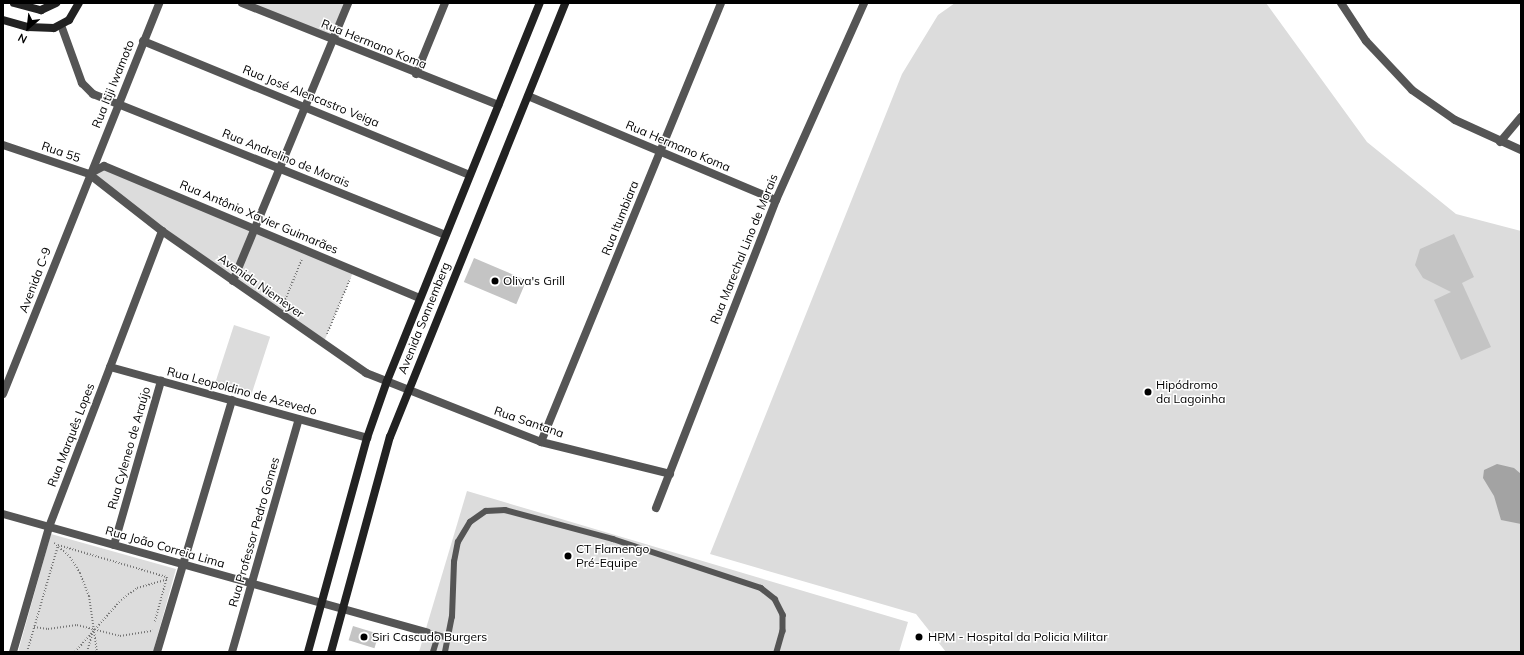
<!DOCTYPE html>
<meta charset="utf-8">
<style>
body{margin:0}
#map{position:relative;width:1524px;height:655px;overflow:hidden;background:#fff;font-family:Mulish,sans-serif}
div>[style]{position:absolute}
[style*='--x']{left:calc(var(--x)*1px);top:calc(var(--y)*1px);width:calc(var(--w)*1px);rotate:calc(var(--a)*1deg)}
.green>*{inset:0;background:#dcdcdc;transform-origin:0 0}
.water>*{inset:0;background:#a3a3a3}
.building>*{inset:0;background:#c4c4c4;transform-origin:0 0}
.path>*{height:2px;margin-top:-1px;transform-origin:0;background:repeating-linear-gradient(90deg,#777 0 1px,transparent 0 3px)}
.lane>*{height:5.5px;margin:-2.75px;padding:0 2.75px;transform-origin:2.75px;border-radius:2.75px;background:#555}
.street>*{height:8px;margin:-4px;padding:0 4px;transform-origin:4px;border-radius:4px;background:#555}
.secondary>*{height:8px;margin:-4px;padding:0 4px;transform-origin:4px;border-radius:4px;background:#222}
.dots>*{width:11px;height:11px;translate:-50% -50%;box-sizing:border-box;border:2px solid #fff;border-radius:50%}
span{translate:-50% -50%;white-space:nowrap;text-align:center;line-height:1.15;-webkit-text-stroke:3px #fff;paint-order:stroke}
.street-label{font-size:12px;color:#000}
.poi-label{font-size:12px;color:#000}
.left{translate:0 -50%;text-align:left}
.frame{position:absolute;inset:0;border:4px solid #000;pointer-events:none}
.north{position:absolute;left:8px;top:8px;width:40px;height:40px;-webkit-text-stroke:3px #fff;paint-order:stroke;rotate:208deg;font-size:11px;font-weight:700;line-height:16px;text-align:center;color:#000}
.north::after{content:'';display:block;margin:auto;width:14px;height:18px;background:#000;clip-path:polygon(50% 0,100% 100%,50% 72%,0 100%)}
</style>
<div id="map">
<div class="green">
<i style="clip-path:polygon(256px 3px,348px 3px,332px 41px,254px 8px)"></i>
<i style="clip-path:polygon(955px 3px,1266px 3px,1367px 142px,1456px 214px,1521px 231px,1521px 652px,946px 652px,916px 614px,710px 554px,902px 74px,938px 15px)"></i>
<i style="clip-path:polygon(105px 166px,354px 270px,323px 344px,89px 174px)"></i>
<i style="left:234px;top:325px;width:38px;height:63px;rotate:18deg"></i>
<i style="clip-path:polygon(467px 491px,908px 622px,899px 652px,419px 652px)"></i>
<i style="clip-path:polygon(51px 534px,176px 569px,153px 652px,18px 652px)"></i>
</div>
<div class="water">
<i style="clip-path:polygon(1497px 464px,1514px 468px,1521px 474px,1521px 524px,1501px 520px,1494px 496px,1483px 478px,1484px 470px)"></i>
</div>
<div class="building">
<i style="clip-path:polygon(1454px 234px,1474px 277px,1462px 283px,1491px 347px,1461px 360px,1434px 300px,1451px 292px,1423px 278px,1415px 265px,1420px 249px)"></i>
<i style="left:474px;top:258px;width:57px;height:26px;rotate:23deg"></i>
<i style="left:353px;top:626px;width:27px;height:15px;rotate:17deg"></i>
</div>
<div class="path">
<i style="--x:283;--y:305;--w:50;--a:-67.6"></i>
<i style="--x:327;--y:334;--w:60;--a:-67.3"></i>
<i style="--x:54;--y:543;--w:21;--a:41"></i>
<i style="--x:70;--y:557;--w:19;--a:58"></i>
<i style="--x:80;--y:573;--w:25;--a:69"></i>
<i style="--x:89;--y:596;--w:57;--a:81.9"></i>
<i style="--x:34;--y:627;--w:14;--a:8"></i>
<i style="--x:48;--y:629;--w:29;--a:-8"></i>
<i style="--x:77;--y:625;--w:44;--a:14.3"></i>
<i style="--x:120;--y:636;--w:33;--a:-9"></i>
<i style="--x:27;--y:652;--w:111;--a:-73.8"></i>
<i style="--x:58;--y:545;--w:114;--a:16.4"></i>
<i style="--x:167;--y:577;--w:46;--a:105.3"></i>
<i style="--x:75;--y:652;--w:69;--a:-48.5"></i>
<i style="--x:121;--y:600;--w:20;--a:-37"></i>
<i style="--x:137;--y:588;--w:32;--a:-16"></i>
<i style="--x:87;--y:652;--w:22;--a:-74"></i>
</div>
<div class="lane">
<i style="--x:427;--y:632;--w:22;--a:16"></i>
<i style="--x:433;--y:652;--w:17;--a:-73"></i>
<i style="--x:445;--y:652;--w:36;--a:-79"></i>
<i style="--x:452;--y:617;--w:55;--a:-87.9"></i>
<i style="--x:454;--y:562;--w:20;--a:-79"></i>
<i style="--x:458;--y:542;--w:23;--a:-59"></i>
<i style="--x:470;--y:522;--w:19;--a:-35"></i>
<i style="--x:486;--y:511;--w:19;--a:-3"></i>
<i style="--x:505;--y:510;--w:112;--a:15"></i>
<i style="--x:613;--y:539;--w:156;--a:18.3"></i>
<i style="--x:761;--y:588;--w:18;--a:38"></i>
<i style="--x:775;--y:599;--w:18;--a:63"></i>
<i style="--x:783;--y:615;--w:16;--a:90"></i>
<i style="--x:783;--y:631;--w:22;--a:106"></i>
</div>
<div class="street">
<i style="--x:242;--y:3;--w:276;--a:21.7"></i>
<i style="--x:1341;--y:3;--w:45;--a:56.7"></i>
<i style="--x:1366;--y:41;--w:67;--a:46.8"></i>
<i style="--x:1412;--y:90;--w:52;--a:34.9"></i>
<i style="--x:1455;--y:120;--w:72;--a:24.4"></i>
<i style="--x:61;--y:25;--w:62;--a:70.1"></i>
<i style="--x:82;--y:83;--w:16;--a:45"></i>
<i style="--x:93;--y:94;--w:379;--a:21.8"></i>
<i style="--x:143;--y:41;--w:353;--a:22.3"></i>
<i style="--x:416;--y:74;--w:77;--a:-67.8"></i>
<i style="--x:528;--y:96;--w:269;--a:22.8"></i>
<i style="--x:1500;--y:142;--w:33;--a:-50"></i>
<i style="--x:3;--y:145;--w:91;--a:18.6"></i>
<i style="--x:89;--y:174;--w:93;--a:38"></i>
<i style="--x:162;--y:231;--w:249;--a:34.8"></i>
<i style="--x:366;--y:373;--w:188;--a:21.5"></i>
<i style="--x:541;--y:442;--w:133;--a:13.9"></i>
<i style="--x:89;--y:174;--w:17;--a:-28"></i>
<i style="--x:104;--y:166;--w:342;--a:22.7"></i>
<i style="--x:233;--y:281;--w:301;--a:-67.5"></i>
<i style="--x:110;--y:367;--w:267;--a:15.4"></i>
<i style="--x:3;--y:394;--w:421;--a:-68.2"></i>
<i style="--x:541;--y:442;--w:474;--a:-67.7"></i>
<i style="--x:656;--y:508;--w:331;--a:-68.7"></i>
<i style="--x:776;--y:200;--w:216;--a:-65.9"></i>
<i style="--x:3;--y:514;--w:440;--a:15.6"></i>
<i style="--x:114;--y:545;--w:171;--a:-74"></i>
<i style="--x:13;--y:652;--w:130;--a:-73.9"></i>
<i style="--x:49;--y:527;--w:317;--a:-69.1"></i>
<i style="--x:157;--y:652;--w:263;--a:-73.4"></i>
<i style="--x:232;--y:652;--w:242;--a:-74"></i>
</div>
<div class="secondary">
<i style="--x:14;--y:3;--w:28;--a:15"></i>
<i style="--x:41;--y:10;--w:17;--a:-25"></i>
<i style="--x:3;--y:20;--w:26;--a:16"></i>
<i style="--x:28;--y:27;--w:26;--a:2"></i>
<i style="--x:54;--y:28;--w:17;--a:-28"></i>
<i style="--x:69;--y:20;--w:20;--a:-60"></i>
<i style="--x:308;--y:652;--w:222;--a:-74.6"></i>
<i style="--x:367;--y:438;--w:60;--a:-70.7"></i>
<i style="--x:387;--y:381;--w:408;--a:-68"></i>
<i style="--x:331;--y:652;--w:223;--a:-74.7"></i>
<i style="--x:390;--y:437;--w:468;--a:-68"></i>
</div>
<div class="dots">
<i style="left:495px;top:281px;background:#000"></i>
<i style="left:1148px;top:392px;background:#000"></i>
<i style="left:568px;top:556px;background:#000"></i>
<i style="left:364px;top:637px;background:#000"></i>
<i style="left:919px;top:637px;background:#000"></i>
</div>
<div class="street-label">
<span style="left:374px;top:44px;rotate:22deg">Rua Hermano Koma</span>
<span style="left:113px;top:84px;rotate:-68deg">Rua Itiji Iwamoto</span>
<span style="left:311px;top:96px;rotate:22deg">Rua José Alencastro Veiga</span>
<span style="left:678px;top:146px;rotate:23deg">Rua Hermano Koma</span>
<span style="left:61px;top:152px;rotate:19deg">Rua 55</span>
<span style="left:286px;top:158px;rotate:22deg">Rua Andrelino de Morais</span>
<span style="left:259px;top:217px;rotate:23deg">Rua Antônio Xavier Guimarães</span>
<span style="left:620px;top:218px;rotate:-68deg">Rua Itumbiara</span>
<span style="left:744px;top:249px;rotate:-68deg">Rua Marechal Lino de Morais</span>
<span style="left:35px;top:280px;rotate:-69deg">Avenida C-9</span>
<span style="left:261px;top:286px;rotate:35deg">Avenida Niemeyer</span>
<span style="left:424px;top:318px;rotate:-68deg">Avenida Sonnemberg</span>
<span style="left:242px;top:391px;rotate:15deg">Rua Leopoldino de Azevedo</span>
<span style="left:529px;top:422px;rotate:19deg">Rua Santana</span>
<span style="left:71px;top:435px;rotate:-69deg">Rua Marquês Lopes</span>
<span style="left:129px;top:448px;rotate:-74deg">Rua Cyleneo de Araújo</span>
<span style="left:254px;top:532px;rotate:-74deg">Rua Professor Pedro Gomes</span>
<span style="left:165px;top:547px;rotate:16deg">Rua João Correia Lima</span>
</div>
<div class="poi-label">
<span class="left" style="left:503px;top:281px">Oliva's Grill</span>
<span class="left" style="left:1156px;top:392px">Hipódromo<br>da Lagoinha</span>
<span class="left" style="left:576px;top:556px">CT Flamengo<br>Pré-Equipe</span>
<span class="left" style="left:372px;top:637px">Siri Cascudo Burgers</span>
<span class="left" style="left:928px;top:637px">HPM - Hospital da Policia Militar</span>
</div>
<div class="frame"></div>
<div class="north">N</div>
</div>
